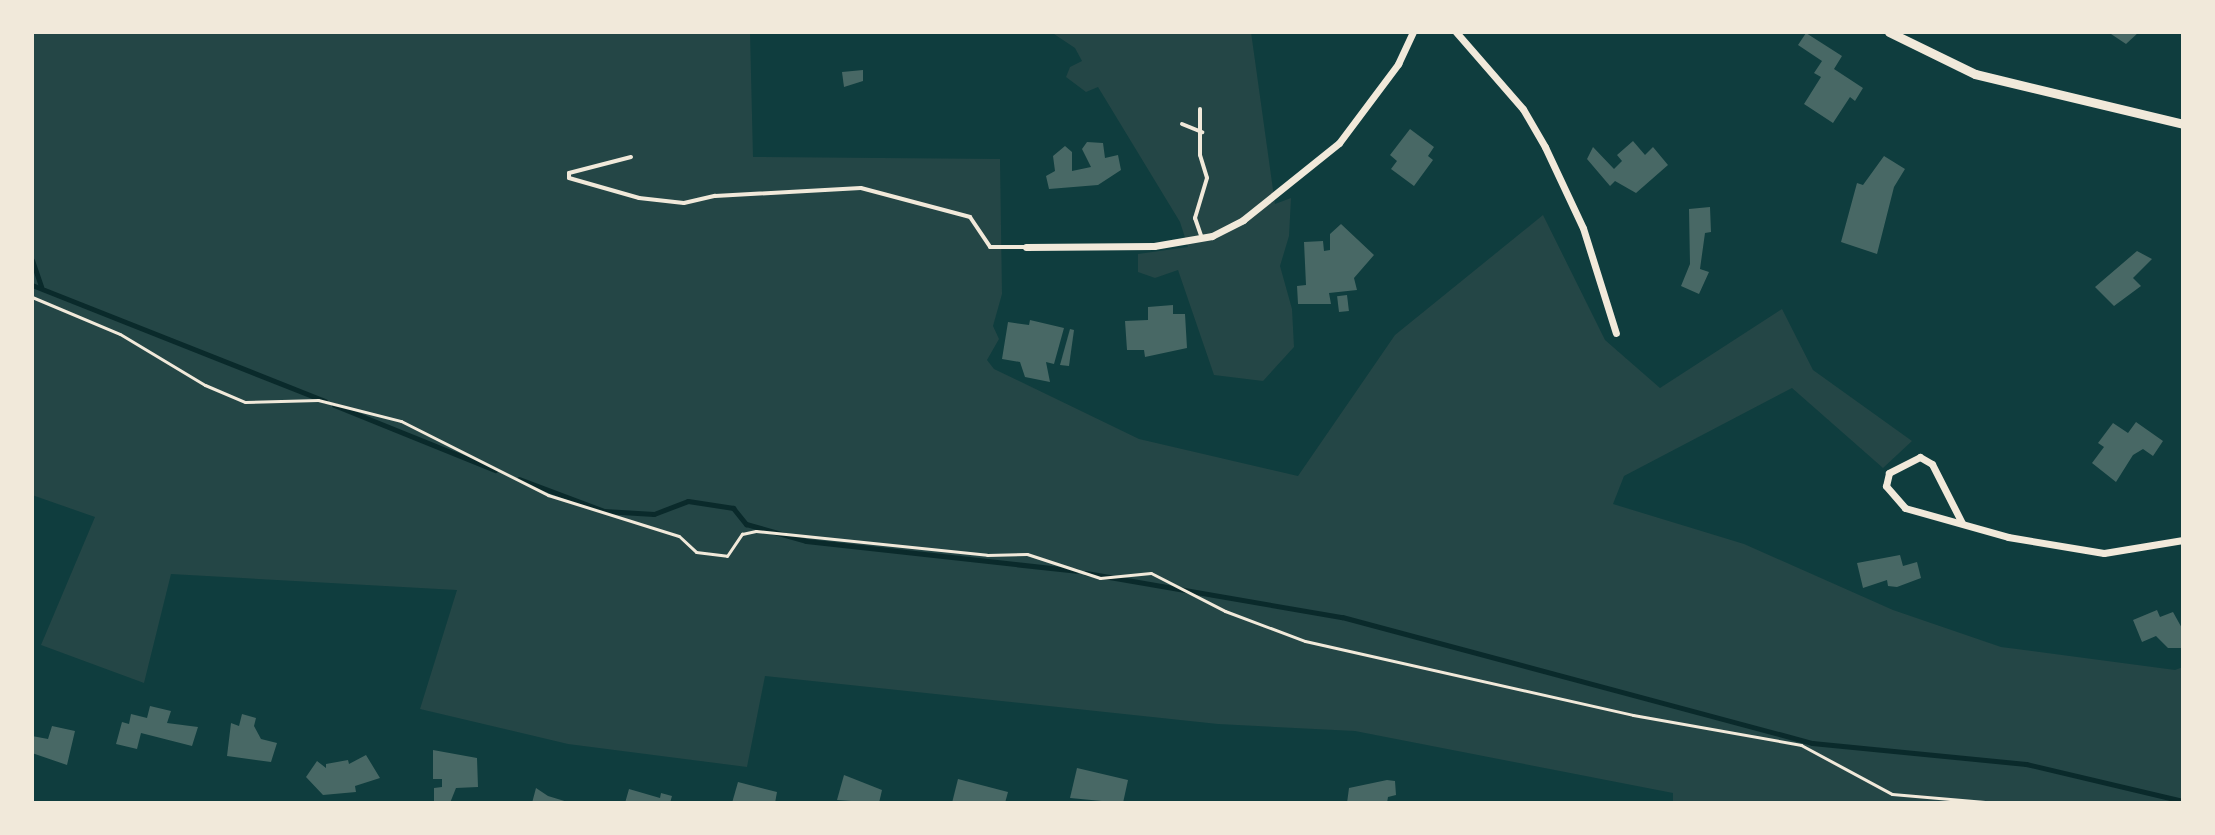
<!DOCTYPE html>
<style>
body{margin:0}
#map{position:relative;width:2215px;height:835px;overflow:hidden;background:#0f3d3e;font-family:Spectral,serif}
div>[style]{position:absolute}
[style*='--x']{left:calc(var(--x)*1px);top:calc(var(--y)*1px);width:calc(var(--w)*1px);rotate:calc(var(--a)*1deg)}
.green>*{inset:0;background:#244646}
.stream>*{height:5px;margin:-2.5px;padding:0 2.5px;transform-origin:2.5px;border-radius:2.5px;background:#0a2a2b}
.building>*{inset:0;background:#486865;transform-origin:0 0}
.path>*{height:3px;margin:-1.5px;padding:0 1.5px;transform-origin:1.5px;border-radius:1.5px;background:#f1e9da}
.service>*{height:4px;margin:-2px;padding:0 2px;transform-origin:2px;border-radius:2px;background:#f1e9da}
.minor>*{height:7px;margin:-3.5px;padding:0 3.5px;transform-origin:3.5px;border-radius:3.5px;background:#f1e9da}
.tertiary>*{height:9px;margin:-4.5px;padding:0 4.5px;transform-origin:4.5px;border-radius:4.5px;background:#f1e9da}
span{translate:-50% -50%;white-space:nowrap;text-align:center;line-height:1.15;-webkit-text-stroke:8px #f1e9da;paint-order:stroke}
.frame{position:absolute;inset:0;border:34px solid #f1e9da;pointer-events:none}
</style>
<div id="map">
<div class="green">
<i style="clip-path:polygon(32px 32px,750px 32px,753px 157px,1000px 159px,1002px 294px,993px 326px,999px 339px,987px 360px,994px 369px,1139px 439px,1298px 476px,1395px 335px,1543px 215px,1605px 340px,1660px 388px,1782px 309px,1813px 370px,1912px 441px,1883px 468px,1792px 388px,1624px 476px,1613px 504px,1744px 544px,1893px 610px,2001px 647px,2175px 670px,2183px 667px,2183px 803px,1673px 803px,1673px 793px,1355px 731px,1218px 724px,765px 676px,747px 767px,568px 744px,420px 709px,457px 590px,171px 574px,144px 683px,41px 645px,95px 517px,32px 495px)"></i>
<i style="clip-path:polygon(1051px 32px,1251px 32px,1275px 204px,1291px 198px,1289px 236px,1280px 266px,1292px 309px,1294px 347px,1263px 381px,1214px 375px,1178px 270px,1155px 278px,1138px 272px,1138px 254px,1188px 247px,1180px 222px,1098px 87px,1086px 92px,1066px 77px,1070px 67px,1082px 61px,1075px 48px)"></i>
</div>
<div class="stream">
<i style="--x:32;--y:260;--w:28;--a:71"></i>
<i style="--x:32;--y:285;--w:315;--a:21.6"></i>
<i style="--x:334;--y:405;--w:174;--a:22"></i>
<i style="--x:519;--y:479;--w:91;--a:20.6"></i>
<i style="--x:604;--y:511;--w:50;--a:3.4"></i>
<i style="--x:654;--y:514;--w:36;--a:-21"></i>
<i style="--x:688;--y:501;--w:46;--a:8.8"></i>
<i style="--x:733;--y:508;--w:21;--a:51"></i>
<i style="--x:746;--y:524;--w:62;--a:15.8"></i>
<i style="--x:806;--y:541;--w:272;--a:6.3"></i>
<i style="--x:1086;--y:573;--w:260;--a:9.8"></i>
<i style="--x:1342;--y:617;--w:487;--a:15"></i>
<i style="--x:1812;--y:743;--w:215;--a:5.6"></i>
<i style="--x:2026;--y:764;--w:161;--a:13.3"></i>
</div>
<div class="building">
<i style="clip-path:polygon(2108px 32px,2139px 32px,2126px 44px)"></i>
<i style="clip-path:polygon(1806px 33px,1842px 56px,1834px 69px,1863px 88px,1855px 101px,1850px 97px,1833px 123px,1804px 104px,1821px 77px,1814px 73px,1822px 61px,1798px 45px)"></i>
<i style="clip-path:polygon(863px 70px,863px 81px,844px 87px,842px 72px)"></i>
<i style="clip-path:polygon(1410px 129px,1434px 147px,1428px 156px,1433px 160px,1414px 186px,1391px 169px,1397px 161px,1390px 155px)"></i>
<i style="clip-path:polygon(1633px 141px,1645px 155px,1653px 147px,1668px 165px,1636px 193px,1615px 181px,1610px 186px,1587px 159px,1593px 147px,1614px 169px,1622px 161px,1617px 155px)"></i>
<i style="clip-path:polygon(1087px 142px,1103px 143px,1105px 158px,1118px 155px,1121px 170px,1098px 185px,1049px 189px,1046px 176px,1055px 171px,1053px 156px,1065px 146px,1072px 152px,1072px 171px,1091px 167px,1082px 149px)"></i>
<i style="clip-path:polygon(1884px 156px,1905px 169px,1894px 187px,1877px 254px,1841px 242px,1857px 183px,1863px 185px)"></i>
<i style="clip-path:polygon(1710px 207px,1711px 232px,1705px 233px,1700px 269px,1709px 272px,1699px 294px,1681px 286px,1690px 264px,1689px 209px)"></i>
<i style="clip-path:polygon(1341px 224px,1374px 255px,1354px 278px,1357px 290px,1329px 293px,1331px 304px,1298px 304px,1297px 286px,1306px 285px,1304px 242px,1323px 241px,1324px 251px,1330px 250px,1330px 234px)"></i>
<i style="clip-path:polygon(2137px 251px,2152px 259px,2133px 278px,2141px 286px,2114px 306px,2095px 287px)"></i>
<i style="left:1347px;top:295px;width:16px;height:10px;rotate:83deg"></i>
<i style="clip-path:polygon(1173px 305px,1173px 314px,1185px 314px,1187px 348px,1145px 357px,1144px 350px,1127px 350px,1125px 321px,1148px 320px,1148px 307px)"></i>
<i style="clip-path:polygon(1030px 320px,1064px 328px,1054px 364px,1046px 362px,1050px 382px,1025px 377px,1020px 362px,1002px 359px,1008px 322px,1029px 325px)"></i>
<i style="clip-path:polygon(1070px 329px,1074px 330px,1069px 366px,1060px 365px)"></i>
<i style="clip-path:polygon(2136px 422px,2163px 441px,2153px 456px,2143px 449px,2133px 455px,2116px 482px,2092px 463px,2104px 447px,2098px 443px,2113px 423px,2128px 433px)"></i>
<i style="clip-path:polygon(1900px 555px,1903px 566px,1917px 562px,1921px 578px,1897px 587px,1888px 586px,1887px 580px,1863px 588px,1857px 563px)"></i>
<i style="clip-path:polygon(2157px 610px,2160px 617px,2173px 612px,2183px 630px,2183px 648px,2168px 648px,2156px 636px,2142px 642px,2133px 620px)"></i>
<i style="clip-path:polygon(150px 706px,171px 711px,167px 723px,198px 727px,192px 746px,141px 733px,137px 749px,116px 744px,122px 722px,129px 724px,131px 714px,147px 718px)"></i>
<i style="clip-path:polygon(242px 714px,256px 718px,254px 726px,261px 739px,277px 743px,271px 762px,227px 756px,231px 723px,239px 726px)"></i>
<i style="clip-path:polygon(52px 726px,75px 731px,67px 765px,32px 753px,32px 736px,48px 739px)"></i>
<i style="clip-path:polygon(433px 750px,477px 758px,478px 787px,456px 788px,450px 803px,434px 803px,434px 788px,442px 787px,442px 779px,433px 779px)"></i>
<i style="clip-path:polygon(366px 755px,380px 778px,355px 786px,356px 792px,323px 795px,306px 777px,317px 761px,326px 768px,326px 764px,348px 760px,349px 764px)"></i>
<i style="clip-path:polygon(1077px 768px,1128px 780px,1123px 803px,1070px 798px)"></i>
<i style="clip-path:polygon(844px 775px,882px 790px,879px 803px,837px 800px)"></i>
<i style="clip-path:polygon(958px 779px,1008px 792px,1005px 803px,952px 803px)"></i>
<i style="clip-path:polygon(1387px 780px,1395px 781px,1396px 795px,1388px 797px,1387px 803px,1347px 803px,1349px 788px)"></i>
<i style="clip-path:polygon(738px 782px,777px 792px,775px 803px,732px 803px)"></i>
<i style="clip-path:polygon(536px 788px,548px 796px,571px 803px,532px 803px)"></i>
<i style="clip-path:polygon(629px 789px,660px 798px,661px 793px,672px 796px,670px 803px,625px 803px)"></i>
</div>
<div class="path">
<i style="--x:32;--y:297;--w:95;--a:22.8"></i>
<i style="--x:120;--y:334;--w:99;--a:31"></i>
<i style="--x:205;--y:385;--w:43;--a:23"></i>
<i style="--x:245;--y:402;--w:73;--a:-1.6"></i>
<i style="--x:318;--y:400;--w:86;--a:14.2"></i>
<i style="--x:401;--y:421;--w:165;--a:26.7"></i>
<i style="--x:548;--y:495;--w:137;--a:17.4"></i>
<i style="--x:679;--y:536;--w:23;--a:43"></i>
<i style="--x:696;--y:552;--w:31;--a:7"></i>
<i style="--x:727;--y:556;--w:27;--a:-56"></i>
<i style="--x:742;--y:534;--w:14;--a:-12"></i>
<i style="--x:756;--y:531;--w:232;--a:5.9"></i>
<i style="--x:987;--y:555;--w:40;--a:-1.4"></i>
<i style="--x:1027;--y:554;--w:77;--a:18.2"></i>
<i style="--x:1100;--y:578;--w:51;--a:-5.6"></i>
<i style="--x:1151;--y:573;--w:83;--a:27.2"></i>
<i style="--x:1225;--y:611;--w:85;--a:20.6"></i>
<i style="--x:1305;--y:641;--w:336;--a:12.7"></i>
<i style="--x:1633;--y:715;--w:171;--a:10.1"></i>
<i style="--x:1801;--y:745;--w:103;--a:28.3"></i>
<i style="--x:1892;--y:794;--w:105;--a:4.9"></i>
</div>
<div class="service">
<i style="--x:1200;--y:109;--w:46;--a:90"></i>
<i style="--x:1200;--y:155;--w:24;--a:73"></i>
<i style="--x:1207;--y:178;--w:42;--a:106.7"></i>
<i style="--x:1195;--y:218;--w:21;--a:71"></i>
<i style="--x:1182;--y:124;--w:22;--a:22"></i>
<i style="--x:631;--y:157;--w:64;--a:165.5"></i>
<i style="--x:569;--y:173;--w:5;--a:90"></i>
<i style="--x:569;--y:178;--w:73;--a:15.9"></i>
<i style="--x:639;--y:198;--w:45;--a:6.3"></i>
<i style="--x:684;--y:203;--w:32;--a:-13"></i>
<i style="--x:715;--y:196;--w:146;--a:-3.1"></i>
<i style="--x:861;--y:188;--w:113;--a:14.9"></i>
<i style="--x:970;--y:217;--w:36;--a:56"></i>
<i style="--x:990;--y:247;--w:35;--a:0"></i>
</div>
<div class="minor">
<i style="--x:1456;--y:32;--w:102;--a:49"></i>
<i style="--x:1523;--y:109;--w:44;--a:59.9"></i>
<i style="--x:1545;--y:147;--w:89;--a:64.9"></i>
<i style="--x:1583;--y:228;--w:110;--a:72.6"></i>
<i style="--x:1026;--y:247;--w:128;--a:-0.4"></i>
<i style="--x:1154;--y:246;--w:59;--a:-9.8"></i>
<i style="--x:1212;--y:236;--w:35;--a:-27"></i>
<i style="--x:1243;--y:220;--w:123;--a:-38.7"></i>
<i style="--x:1339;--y:143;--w:99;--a:-53.2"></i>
<i style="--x:1398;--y:64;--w:35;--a:-65"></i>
<i style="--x:1962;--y:523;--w:66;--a:-117"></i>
<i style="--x:1932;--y:464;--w:14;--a:-150"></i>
<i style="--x:1920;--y:457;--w:35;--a:153"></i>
<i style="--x:1889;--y:473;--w:13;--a:103"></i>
<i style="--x:1886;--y:486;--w:29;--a:49"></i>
<i style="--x:1905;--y:508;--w:107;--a:15.7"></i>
<i style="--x:2008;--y:537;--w:97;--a:9.5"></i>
<i style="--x:2104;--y:553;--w:80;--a:-9.3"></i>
</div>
<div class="tertiary">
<i style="--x:1889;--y:32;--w:96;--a:26"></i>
<i style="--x:1975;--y:74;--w:214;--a:13.5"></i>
</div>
<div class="frame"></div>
</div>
